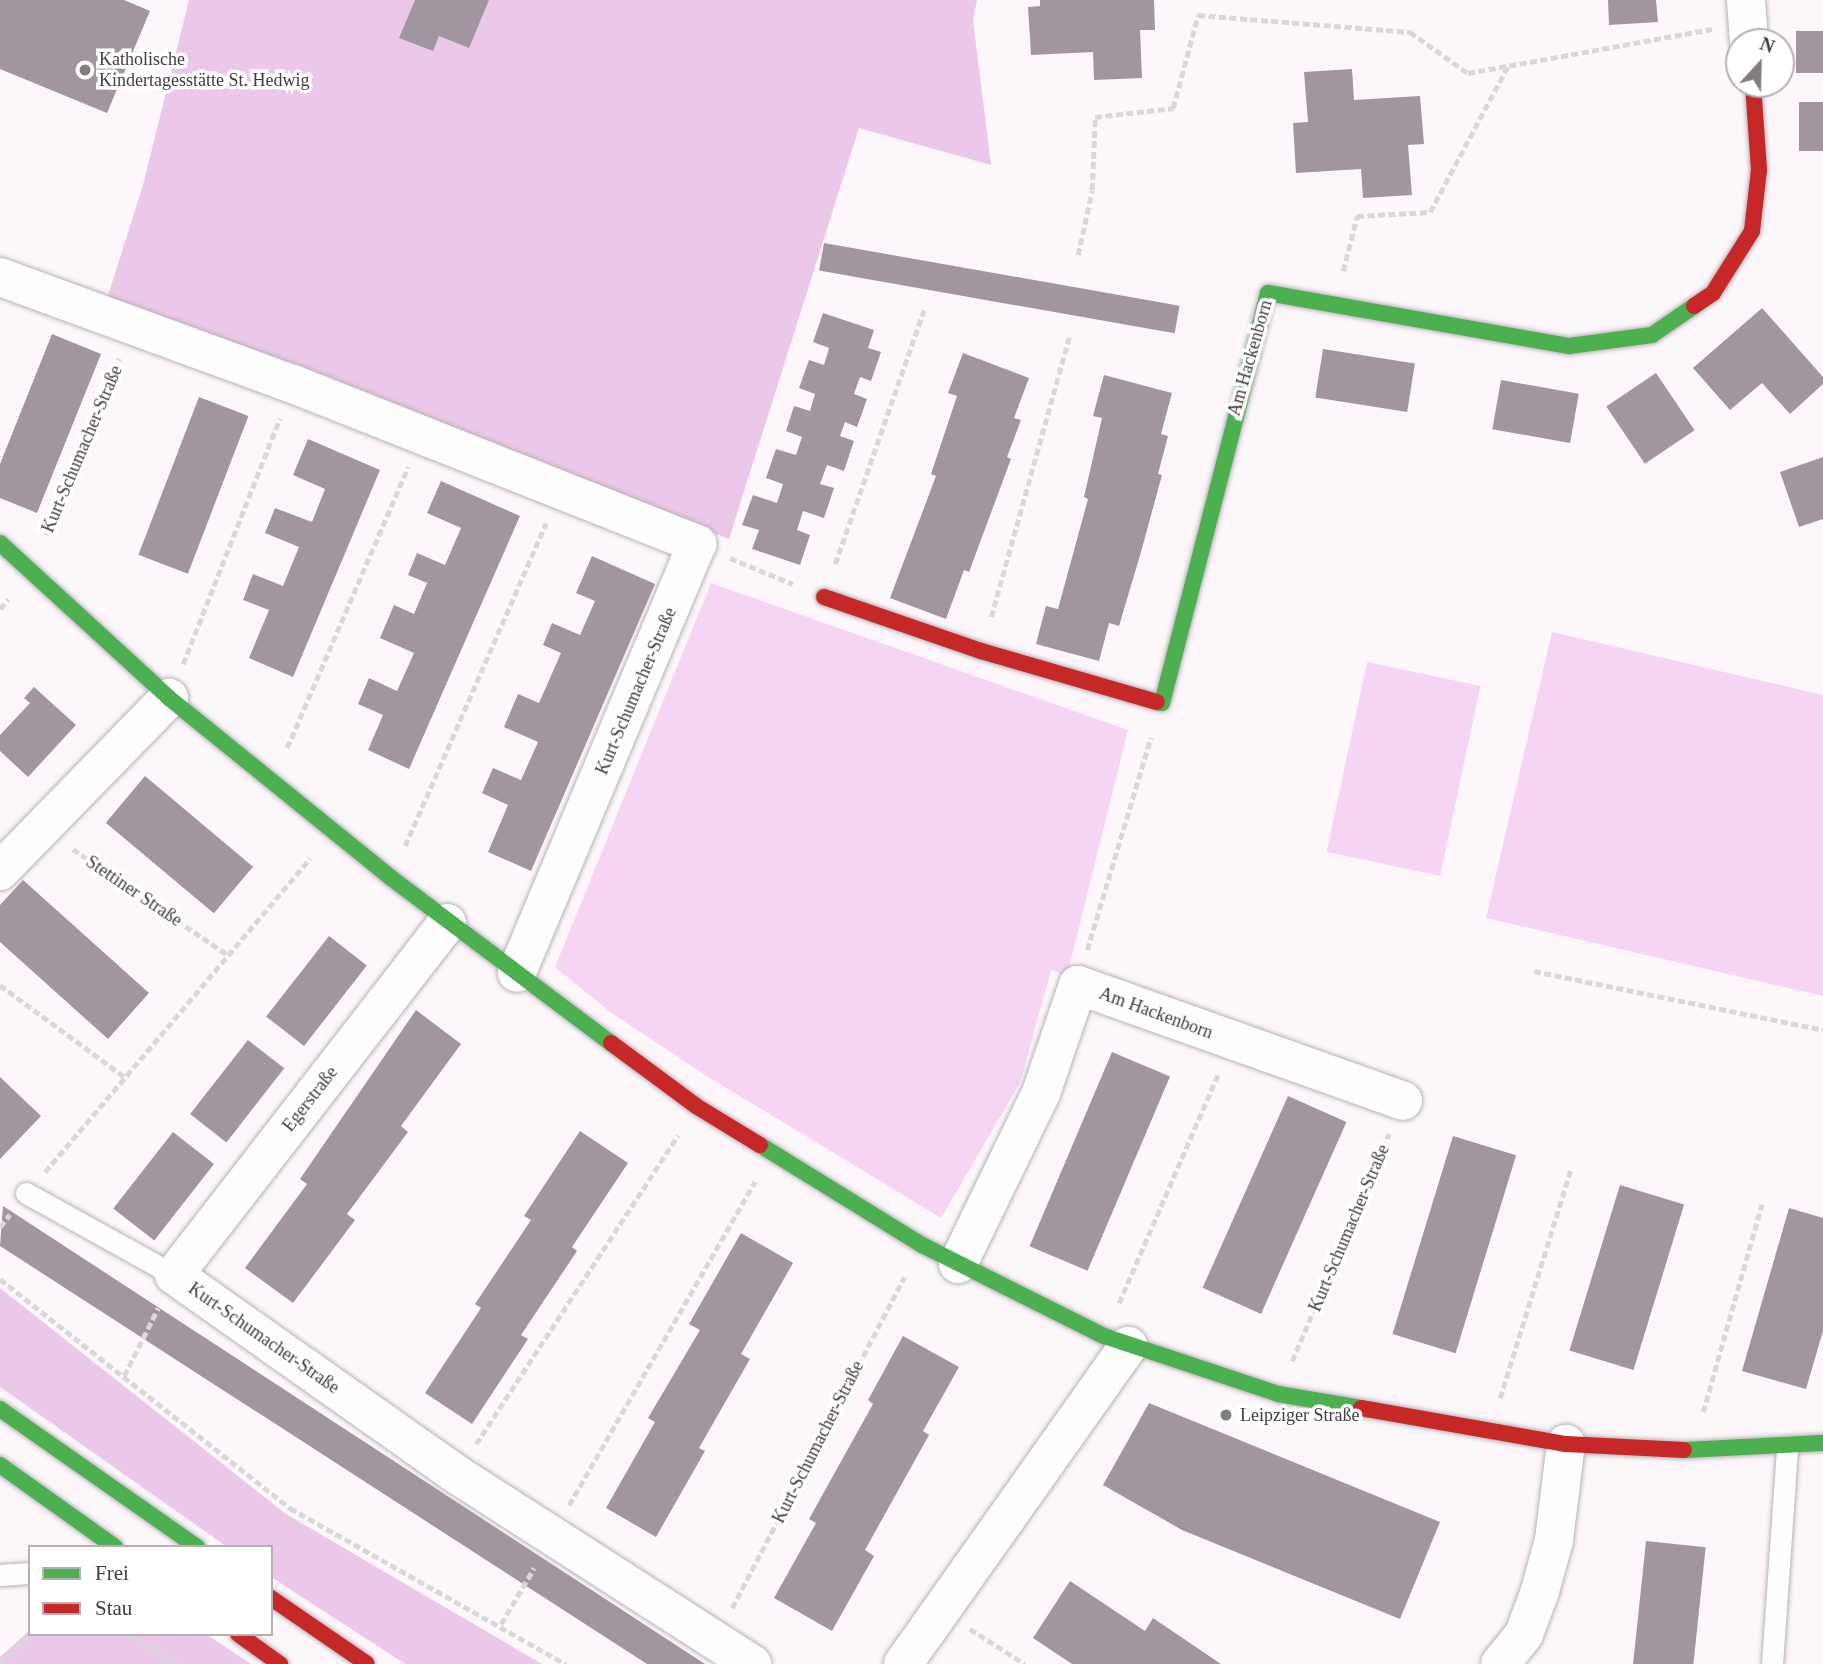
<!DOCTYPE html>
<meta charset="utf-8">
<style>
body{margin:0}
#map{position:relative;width:1823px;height:1664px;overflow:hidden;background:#fdf7fc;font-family:Georgia,serif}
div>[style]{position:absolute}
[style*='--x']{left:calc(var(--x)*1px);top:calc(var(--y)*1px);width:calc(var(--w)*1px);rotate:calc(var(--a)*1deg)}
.green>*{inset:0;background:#f5d5f3;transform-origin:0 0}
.forest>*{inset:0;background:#ebc8e9}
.building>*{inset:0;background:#a195a0;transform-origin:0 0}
.path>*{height:4.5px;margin-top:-2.25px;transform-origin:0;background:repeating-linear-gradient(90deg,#d9d8d9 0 7px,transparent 0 10.5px)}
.roads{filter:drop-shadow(0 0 2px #b7b3b6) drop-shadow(0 0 2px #b7b3b6)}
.lane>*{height:21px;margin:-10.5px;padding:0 10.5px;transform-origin:10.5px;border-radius:10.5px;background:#fffeff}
.street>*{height:38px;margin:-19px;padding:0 19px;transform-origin:19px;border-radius:19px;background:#fffeff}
.fast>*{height:16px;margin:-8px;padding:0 8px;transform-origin:8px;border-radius:8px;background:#4caf50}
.jam>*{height:16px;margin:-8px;padding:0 8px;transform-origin:8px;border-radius:8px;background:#c62828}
.dots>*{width:19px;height:19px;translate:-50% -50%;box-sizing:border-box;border:4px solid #fff;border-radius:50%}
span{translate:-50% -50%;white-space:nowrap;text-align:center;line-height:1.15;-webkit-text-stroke:7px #fff;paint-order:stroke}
.poi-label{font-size:18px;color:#403c3f}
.left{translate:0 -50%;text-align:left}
.street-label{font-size:18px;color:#403c3f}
.legend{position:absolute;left:28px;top:1545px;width:245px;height:91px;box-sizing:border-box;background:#fff;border:2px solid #b3b1b2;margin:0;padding:9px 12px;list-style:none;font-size:21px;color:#403c3f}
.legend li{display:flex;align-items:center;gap:14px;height:35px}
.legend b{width:35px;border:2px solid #b3b1b2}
.north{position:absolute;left:1725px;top:28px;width:70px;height:70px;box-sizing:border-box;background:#fff;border:2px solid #b3b1b2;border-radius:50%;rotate:22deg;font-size:19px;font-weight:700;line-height:28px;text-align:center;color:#403c3f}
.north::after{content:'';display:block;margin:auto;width:24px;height:32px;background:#827d81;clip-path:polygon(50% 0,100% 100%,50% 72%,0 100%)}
</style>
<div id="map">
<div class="green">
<i style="clip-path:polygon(711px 583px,1128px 730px,1067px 976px,1051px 970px,1020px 1083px,941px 1218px,705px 1075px,610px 1012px,555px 967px)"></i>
<i style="clip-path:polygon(1552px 632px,1823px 695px,1823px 996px,1486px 918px)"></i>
<i style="left:1367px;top:662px;width:116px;height:194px;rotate:12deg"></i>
</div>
<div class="forest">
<i style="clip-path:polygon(189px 0,977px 0,973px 20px,991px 165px,859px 128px,729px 539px,105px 305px,143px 185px)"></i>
<i style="clip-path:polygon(0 1288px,286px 1514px,542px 1664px,405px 1664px,271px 1577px,271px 1547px,227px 1547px,0 1387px)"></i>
<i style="clip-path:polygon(30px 1630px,30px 1634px,206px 1634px,251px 1664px,0 1664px,0 1657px)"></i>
</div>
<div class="building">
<i style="clip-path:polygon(0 0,124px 0,150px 11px,107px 113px,0 69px)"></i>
<i style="clip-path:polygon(415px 0,489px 0,469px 48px,439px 36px,433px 51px,399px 38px)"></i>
<i style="clip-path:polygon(1040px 0,1154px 0,1155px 30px,1140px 30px,1142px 78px,1094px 80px,1093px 52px,1031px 55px,1028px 7px,1040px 6px)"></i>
<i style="clip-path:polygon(1608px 0,1656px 0,1658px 22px,1609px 25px)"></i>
<i style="left:1796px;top:31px;width:27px;height:42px"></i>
<i style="clip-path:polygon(1352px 69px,1354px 100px,1420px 96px,1424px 144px,1408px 145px,1412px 195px,1363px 198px,1361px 169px,1296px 173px,1293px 123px,1308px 122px,1304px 72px)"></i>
<i style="left:1799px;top:102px;width:24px;height:49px"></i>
<i style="left:824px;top:243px;width:361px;height:28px;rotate:10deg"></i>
<i style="clip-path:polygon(1762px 308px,1823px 377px,1823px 384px,1790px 414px,1762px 383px,1730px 410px,1693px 368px)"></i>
<i style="clip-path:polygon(823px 313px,874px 330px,868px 348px,881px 352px,871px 381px,860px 377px,854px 394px,867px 399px,857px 427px,845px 422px,840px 436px,854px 441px,844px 471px,827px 465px,820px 484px,834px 488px,824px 518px,803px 511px,797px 530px,810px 535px,800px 565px,752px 549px,759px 530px,742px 525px,753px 495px,777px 503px,783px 484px,766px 478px,776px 449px,796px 455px,802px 437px,786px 431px,794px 406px,810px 411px,815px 394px,799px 388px,809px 360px,824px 365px,829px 348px,813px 342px)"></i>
<i style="clip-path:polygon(52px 334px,101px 354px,37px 513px,0 498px,0 464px)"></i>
<i style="left:1323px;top:349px;width:93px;height:49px;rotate:9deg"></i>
<i style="clip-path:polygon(963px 353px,1029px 378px,1014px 418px,1021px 420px,1007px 457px,1011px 459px,969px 572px,964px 570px,946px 619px,890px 598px,936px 476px,931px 474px,957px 396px,948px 393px)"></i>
<i style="left:1656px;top:373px;width:69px;height:60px;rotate:56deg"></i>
<i style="clip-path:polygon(1104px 375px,1172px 393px,1161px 434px,1168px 436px,1158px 474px,1162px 475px,1141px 552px,1119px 626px,1109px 623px,1099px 661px,1036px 644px,1046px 606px,1058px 609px,1088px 499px,1084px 497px,1102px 418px,1093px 416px)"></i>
<i style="left:1501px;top:380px;width:79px;height:50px;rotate:10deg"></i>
<i style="left:199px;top:397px;width:53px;height:169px;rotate:21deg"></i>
<i style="clip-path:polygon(308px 439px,380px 470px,293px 677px,249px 658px,269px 610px,243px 600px,253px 574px,283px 586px,299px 547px,265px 533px,275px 508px,312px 522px,325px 489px,293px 475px)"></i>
<i style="clip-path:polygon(1823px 457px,1823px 519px,1799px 527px,1780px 472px)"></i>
<i style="clip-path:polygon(441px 481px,520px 516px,409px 769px,368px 750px,383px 715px,358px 704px,369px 678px,397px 691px,414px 653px,380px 638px,394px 605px,414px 614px,427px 583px,408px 575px,417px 553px,445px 565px,461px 528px,427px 513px)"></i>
<i style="clip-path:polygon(592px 556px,655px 584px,531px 871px,488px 852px,508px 805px,482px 793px,493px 768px,521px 780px,538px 742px,504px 727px,518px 694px,539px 703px,561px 653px,543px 645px,552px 623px,580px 635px,595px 601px,576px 593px)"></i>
<i style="clip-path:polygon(34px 687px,76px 725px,28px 777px,0 751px,0 735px,30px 703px,24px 698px)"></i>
<i style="left:145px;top:776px;width:141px;height:61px;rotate:40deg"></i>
<i style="clip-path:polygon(23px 880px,149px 993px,108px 1039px,0 942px,0 905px)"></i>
<i style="left:329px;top:936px;width:48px;height:102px;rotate:38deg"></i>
<i style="clip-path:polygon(416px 1010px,461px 1044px,401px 1126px,408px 1132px,347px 1214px,355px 1220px,293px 1303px,245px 1268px,307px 1184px,300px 1179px)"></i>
<i style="left:248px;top:1040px;width:46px;height:94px;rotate:38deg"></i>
<i style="left:1112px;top:1052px;width:63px;height:211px;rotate:23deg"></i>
<i style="clip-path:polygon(0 1077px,41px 1116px,0 1159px)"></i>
<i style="left:1288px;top:1096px;width:64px;height:210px;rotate:24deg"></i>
<i style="clip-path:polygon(580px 1131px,628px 1163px,572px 1247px,577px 1251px,521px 1335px,528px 1339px,472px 1424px,425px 1393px,481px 1308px,475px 1304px,531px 1220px,524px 1216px)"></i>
<i style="left:173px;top:1132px;width:52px;height:97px;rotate:38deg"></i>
<i style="left:1453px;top:1136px;width:66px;height:207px;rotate:17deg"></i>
<i style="left:1620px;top:1185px;width:67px;height:173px;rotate:17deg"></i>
<i style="clip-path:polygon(3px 1206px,705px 1664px,647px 1664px,0 1246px)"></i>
<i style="clip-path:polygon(1789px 1208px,1823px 1218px,1823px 1331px,1806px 1389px,1742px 1371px)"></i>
<i style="clip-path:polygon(741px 1233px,793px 1263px,741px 1354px,750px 1359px,699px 1448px,705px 1451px,656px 1537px,606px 1508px,655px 1422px,648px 1418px,700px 1330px,689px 1324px)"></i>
<i style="clip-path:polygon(903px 1336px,959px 1367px,923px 1431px,929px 1435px,865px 1550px,874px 1556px,832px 1631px,774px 1598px,816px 1523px,809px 1519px,873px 1404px,868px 1400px)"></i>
<i style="clip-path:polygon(1149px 1403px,1440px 1522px,1400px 1619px,1182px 1530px,1103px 1485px)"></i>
<i style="left:1646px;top:1541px;width:60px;height:124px;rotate:6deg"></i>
<i style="clip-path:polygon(1070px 1581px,1145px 1631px,1153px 1618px,1221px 1664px,1072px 1664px,1033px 1638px)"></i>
</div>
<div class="path">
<i style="--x:1078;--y:255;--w:66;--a:-77.8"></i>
<i style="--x:1092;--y:190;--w:73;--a:-87.6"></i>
<i style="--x:1095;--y:117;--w:79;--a:-6.6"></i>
<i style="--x:1173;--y:108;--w:96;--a:-75"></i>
<i style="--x:1198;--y:15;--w:213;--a:4.6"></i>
<i style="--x:1410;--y:32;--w:71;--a:35.3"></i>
<i style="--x:1468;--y:73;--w:248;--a:-10.2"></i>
<i style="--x:1343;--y:271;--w:57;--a:-75.7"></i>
<i style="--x:1357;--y:216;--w:73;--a:-3.1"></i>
<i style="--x:1430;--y:212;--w:166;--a:-61.9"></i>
<i style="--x:46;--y:535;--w:191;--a:-67.5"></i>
<i style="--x:730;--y:558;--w:68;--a:22.4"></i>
<i style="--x:835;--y:564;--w:269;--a:-70.7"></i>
<i style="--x:0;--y:609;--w:13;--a:-51"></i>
<i style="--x:991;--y:617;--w:291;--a:-74.4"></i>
<i style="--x:183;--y:664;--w:264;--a:-68.5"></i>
<i style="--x:287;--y:748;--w:306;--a:-66.7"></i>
<i style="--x:405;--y:846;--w:352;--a:-66.4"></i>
<i style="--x:73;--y:849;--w:188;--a:34.4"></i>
<i style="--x:1087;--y:950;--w:222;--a:-73.3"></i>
<i style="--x:1534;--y:971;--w:295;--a:11.5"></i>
<i style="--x:0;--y:985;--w:157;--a:36.4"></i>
<i style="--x:45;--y:1172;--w:411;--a:-49.8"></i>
<i style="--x:0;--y:1227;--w:16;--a:-52"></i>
<i style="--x:0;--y:1279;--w:370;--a:38.3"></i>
<i style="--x:290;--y:1508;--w:317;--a:29.5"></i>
<i style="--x:1119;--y:1303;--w:249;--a:-66.6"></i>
<i style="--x:1292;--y:1361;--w:247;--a:-66.9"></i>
<i style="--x:124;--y:1376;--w:76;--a:-63.4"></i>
<i style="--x:1500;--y:1398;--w:241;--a:-72.8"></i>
<i style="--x:1703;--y:1412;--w:216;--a:-74.2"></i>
<i style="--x:476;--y:1444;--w:369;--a:-56.8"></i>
<i style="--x:569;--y:1505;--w:373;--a:-60.1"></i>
<i style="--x:732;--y:1608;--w:373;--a:-62.5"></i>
<i style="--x:501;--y:1624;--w:65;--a:-59.5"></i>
<i style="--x:970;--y:1629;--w:65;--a:32.5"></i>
<i style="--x:129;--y:1634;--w:57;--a:32"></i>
<i style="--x:0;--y:1664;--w:42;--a:-45"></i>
</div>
<div class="roads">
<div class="lane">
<i style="--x:26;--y:1193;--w:169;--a:29"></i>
<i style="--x:0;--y:1575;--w:30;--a:-4"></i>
<i style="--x:1772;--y:1664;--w:218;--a:-86"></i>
</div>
<div class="street">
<i style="--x:1746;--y:0;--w:42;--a:85.9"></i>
<i style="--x:0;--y:277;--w:312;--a:20.1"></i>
<i style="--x:293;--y:384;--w:435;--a:21.6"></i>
<i style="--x:697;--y:544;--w:465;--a:112.8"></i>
<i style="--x:0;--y:871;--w:242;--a:-45.7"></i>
<i style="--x:447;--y:923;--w:445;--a:127.8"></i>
<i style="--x:174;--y:1275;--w:345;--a:35.2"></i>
<i style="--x:456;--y:1474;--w:352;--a:32.7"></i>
<i style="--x:958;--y:1264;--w:190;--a:-64.1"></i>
<i style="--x:1041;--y:1093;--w:114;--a:-71.1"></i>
<i style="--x:1078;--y:985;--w:345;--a:19.6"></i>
<i style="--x:903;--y:1664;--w:390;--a:-54.7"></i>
<i style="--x:1500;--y:1664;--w:38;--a:-51"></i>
<i style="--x:1524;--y:1634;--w:46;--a:-69.6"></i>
<i style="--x:1540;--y:1591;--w:53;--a:-74.6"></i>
<i style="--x:1554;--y:1540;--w:97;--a:-82.9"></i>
</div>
<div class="fast">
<i style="--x:0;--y:543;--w:229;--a:42.5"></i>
<i style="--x:169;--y:698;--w:286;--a:39"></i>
<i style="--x:391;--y:878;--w:275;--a:36.9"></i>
<i style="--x:1157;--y:702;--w:5;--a:11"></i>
<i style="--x:1162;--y:703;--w:423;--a:-75.5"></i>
<i style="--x:1268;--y:293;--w:306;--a:10"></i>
<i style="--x:1569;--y:346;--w:84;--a:-7.5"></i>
<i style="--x:1652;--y:335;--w:51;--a:-34.6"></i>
<i style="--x:760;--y:1145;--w:190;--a:31.7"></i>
<i style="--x:922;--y:1245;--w:203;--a:26.6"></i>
<i style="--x:1104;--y:1336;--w:183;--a:18.4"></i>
<i style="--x:1278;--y:1394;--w:84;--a:9.6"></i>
<i style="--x:0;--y:1409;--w:241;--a:35"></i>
<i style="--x:1684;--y:1450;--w:139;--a:-2.9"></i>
<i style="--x:0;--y:1465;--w:141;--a:35.5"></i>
</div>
<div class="jam">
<i style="--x:1694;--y:306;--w:23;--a:-34"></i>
<i style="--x:1713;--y:293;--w:73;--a:-57.8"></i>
<i style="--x:1752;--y:231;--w:61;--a:-83.5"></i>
<i style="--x:1759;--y:170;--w:86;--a:-94"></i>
<i style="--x:824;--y:597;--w:166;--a:19"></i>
<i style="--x:981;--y:651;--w:183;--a:16.2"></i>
<i style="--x:611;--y:1043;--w:106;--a:36.5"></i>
<i style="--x:696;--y:1106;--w:75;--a:31.4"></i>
<i style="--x:1361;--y:1408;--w:208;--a:10"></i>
<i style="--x:1566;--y:1444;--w:118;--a:2.9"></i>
<i style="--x:271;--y:1598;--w:116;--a:34.5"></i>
<i style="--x:238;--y:1634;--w:52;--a:35.5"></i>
</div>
</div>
<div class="dots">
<i style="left:85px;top:70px;background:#827d81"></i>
<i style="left:1226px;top:1415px;background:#827d81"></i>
</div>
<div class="poi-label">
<span class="left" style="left:99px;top:70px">Katholische<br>Kindertagesstätte St. Hedwig</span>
<span class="left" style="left:1240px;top:1415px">Leipziger Straße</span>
</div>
<div class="street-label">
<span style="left:1250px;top:358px;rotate:-74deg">Am Hackenborn</span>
<span style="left:82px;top:449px;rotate:-67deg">Kurt-Schumacher-Straße</span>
<span style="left:636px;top:691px;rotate:-67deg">Kurt-Schumacher-Straße</span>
<span style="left:134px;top:891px;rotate:34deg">Stettiner Straße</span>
<span style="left:1156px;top:1013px;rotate:20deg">Am Hackenborn</span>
<span style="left:310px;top:1099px;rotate:-52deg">Egerstraße</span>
<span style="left:1349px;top:1228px;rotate:-67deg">Kurt-Schumacher-Straße</span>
<span style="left:264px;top:1338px;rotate:35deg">Kurt-Schumacher-Straße</span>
<span style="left:818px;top:1442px;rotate:-63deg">Kurt-Schumacher-Straße</span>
</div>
<ul class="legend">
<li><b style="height:9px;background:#4caf50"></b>Frei</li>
<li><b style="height:9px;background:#c62828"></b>Stau</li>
</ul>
<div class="north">N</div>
</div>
